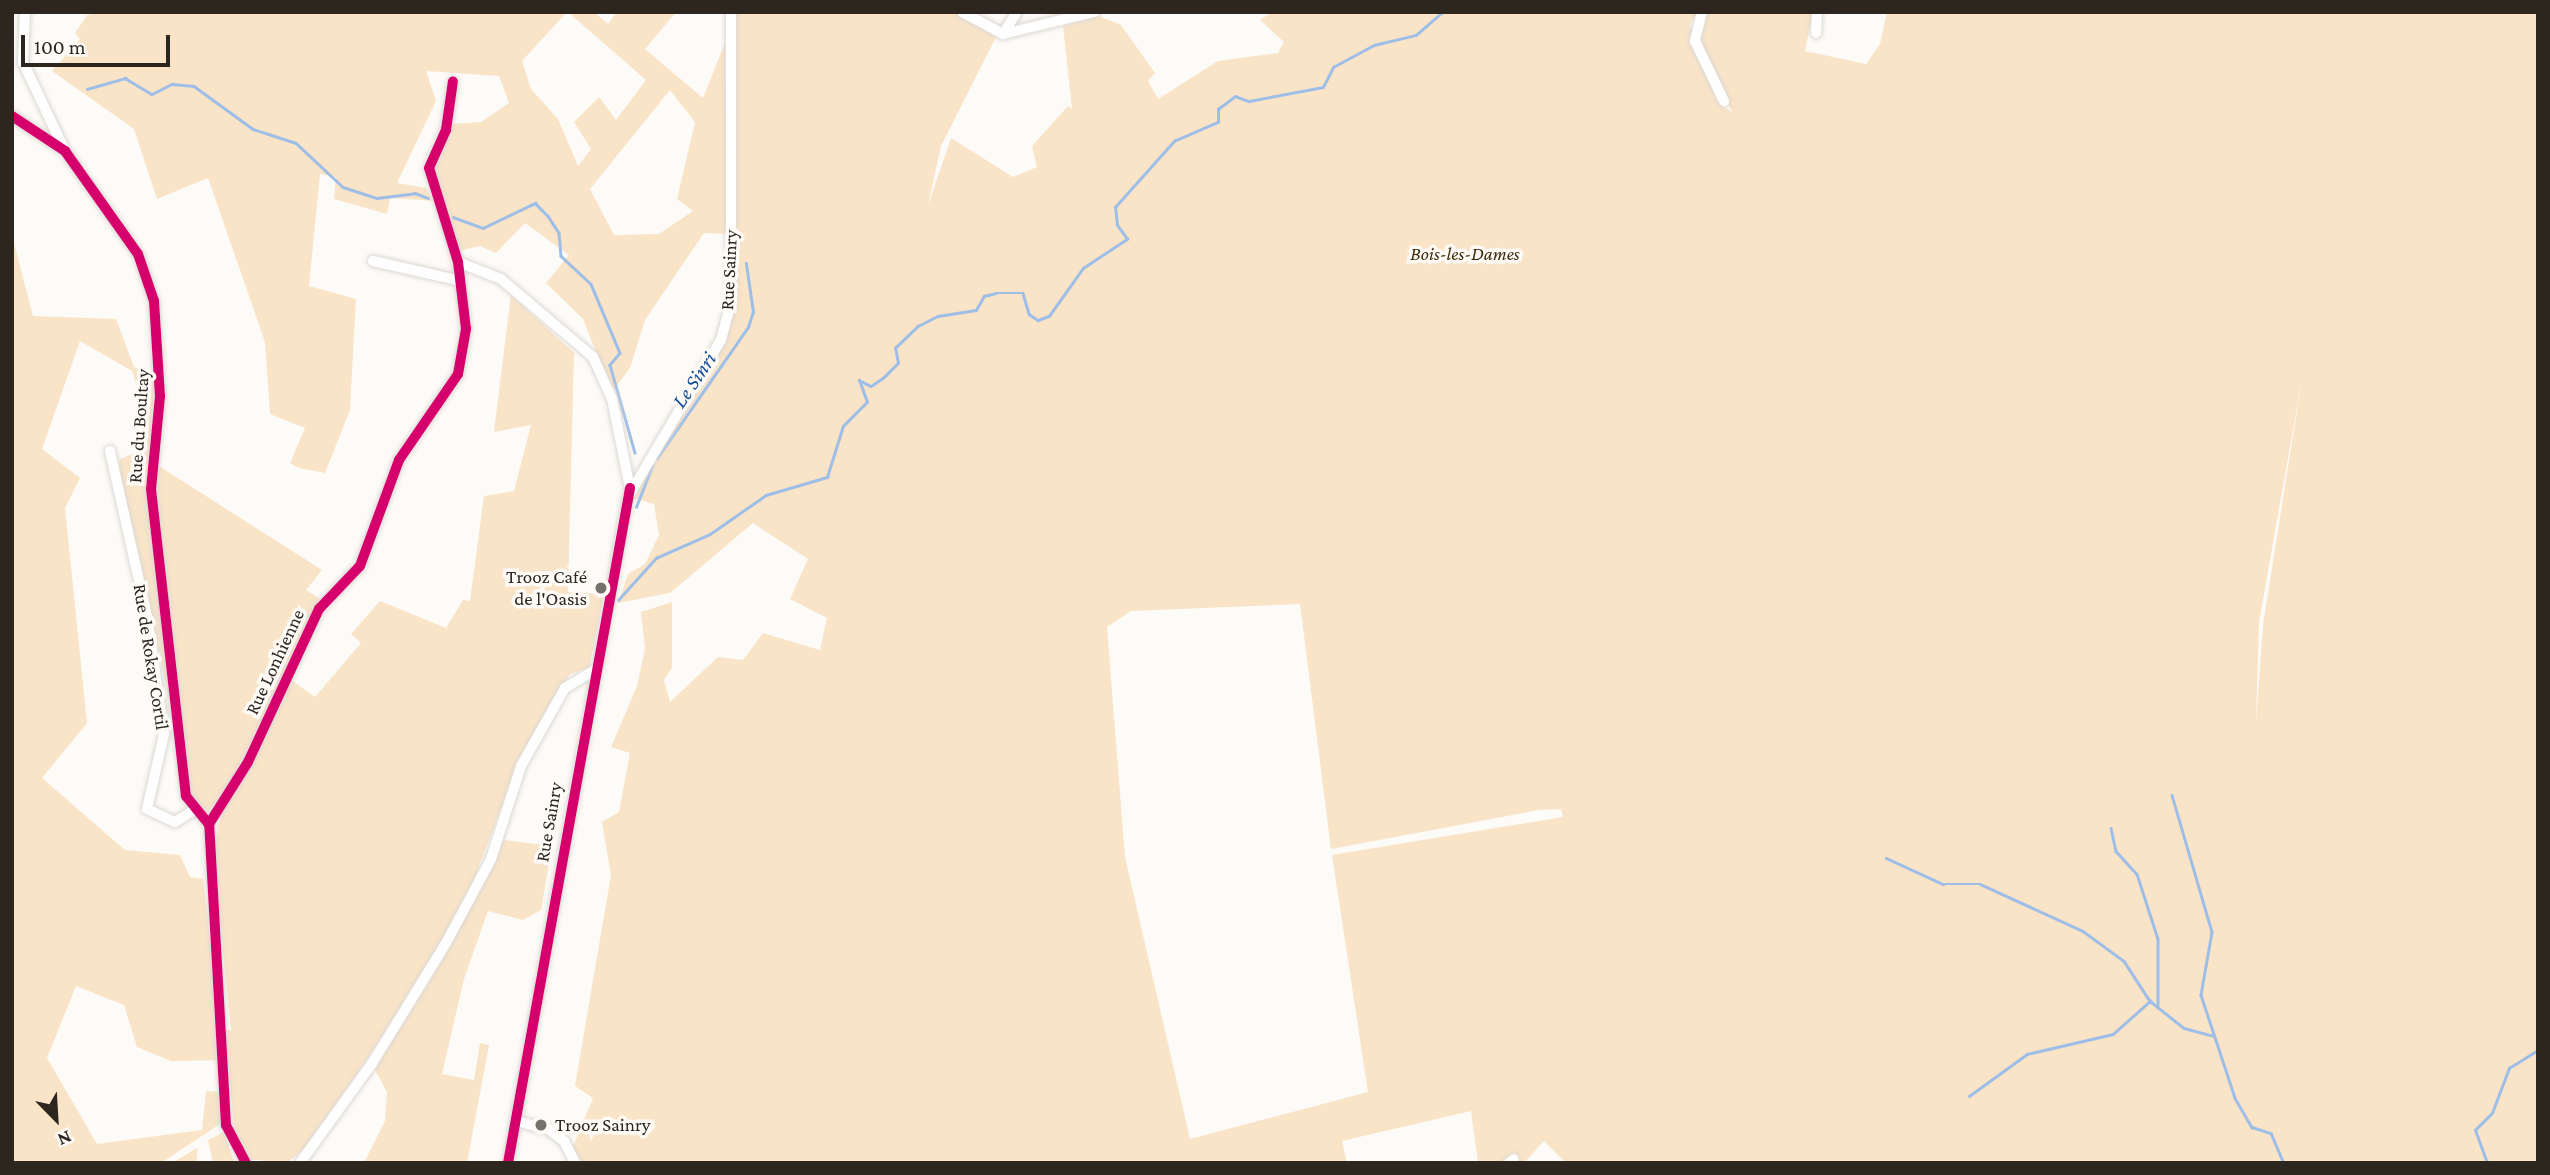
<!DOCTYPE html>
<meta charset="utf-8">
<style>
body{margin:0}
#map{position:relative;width:2550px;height:1175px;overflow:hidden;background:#fdfbf8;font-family:"Crimson Pro",serif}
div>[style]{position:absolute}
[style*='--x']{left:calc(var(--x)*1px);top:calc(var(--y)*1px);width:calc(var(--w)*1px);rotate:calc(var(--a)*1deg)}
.green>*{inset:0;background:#f9e4c8}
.stream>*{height:2.5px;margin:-1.25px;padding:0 1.25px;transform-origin:1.25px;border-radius:1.25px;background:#9ebee8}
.roads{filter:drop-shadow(0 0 2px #dcd8d3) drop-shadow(0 0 2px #dcd8d3)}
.minor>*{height:10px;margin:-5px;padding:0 5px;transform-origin:5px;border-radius:5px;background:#fffefe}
.cycleway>*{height:10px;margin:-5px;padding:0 5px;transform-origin:5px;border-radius:5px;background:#d6006c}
.dots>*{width:19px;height:19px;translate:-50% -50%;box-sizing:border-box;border:4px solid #fefbf7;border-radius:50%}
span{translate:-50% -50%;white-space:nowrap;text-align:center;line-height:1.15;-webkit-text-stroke:7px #fefbf7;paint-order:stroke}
.park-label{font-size:19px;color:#3e2a0b;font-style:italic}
.street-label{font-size:19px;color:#2c261f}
.poi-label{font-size:19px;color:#2c261f}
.right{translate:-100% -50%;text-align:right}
.left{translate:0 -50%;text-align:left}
.water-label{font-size:21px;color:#125098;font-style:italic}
.frame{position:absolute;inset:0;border:14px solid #2c261f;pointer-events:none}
.north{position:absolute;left:21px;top:1084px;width:70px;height:70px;-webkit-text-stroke:5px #fefbf7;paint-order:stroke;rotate:156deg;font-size:19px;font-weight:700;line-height:28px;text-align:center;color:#2c261f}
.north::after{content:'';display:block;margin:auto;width:24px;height:32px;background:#2c261f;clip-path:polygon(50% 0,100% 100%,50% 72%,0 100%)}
.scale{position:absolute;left:21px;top:35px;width:149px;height:32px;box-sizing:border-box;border:4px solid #2c261f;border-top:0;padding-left:9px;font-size:21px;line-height:24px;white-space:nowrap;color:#2c261f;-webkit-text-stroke:5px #fefbf7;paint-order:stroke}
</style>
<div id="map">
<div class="green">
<i style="clip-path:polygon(evenodd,104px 12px,567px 12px,522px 61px,531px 89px,558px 119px,578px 166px,591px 149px,574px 122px,599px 97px,616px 120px,646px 80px,568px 12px,594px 12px,608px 24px,617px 12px,676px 12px,645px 49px,703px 98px,725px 43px,726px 234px,704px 233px,645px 320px,630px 368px,612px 392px,583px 319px,546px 283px,569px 255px,525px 223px,496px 253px,480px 246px,458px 251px,433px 169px,451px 124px,481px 122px,509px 103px,499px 76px,426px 71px,436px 101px,397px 183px,426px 188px,433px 201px,390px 198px,387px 214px,334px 199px,336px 177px,320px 174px,309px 286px,356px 299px,350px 410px,325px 473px,299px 468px,290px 463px,305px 428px,270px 414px,265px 342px,208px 178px,157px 199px,134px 129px,52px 71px,80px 39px,75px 33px,87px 15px,104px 12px,670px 90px,695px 122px,677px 199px,693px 211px,659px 234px,614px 235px,590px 189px,670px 90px)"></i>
<i style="clip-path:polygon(evenodd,736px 12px,955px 12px,996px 37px,941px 146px,928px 205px,951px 138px,1013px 177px,1037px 167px,1032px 146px,1068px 106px,1072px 109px,1063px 26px,1099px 16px,1121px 25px,1155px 73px,1148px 81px,1158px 99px,1218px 61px,1278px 53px,1284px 42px,1260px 20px,1272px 12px,1698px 12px,1690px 24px,1717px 102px,1732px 112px,1698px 39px,1707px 12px,1813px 12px,1805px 51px,1866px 64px,1880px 44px,1887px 12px,2538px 12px,2538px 1163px,1566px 1163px,1544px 1141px,1524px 1163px,1478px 1163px,1471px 1111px,1342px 1141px,1347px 1163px,582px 1163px,572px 1149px,593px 1098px,575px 1086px,611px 875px,602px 822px,619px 812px,630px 753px,611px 747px,637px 686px,645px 649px,641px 612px,672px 602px,672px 668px,664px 680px,670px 702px,718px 657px,743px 660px,763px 633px,820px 650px,827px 618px,790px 599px,808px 559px,753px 523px,670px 593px,618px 603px,628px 574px,645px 564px,659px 535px,654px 504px,628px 497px,630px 488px,721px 340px,731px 302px,736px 12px,2302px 379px,2263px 625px,2256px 722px,2259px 622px,2302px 379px,736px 12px,1300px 604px,1331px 849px,1539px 810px,1561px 809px,1563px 817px,1332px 855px,1368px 1092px,1190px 1139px,1125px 857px,1107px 627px,1131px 611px,1300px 604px)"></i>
<i style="clip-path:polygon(12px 235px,33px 316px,116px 319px,134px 367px,156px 374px,146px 487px,175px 724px,118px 474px,120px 459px,144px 449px,144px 407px,132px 371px,80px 341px,42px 449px,80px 478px,65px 508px,87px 723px,42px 778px,125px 850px,180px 855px,190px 877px,203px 879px,220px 1029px,231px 1030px,213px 851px,221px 815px,291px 680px,315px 697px,361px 643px,351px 634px,380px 601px,446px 628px,463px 600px,470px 601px,484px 496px,514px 491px,531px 425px,494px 432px,511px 295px,574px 353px,568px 592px,604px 594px,589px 668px,570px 674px,519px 761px,467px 898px,382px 1037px,309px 1144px,287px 1163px,247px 1159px,235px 1141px,228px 1060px,171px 1061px,137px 1047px,124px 1005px,76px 986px,47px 1058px,97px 1144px,202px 1130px,206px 1091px,220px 1092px,220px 1124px,161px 1163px,12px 1163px)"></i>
<i style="clip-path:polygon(159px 466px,322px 570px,306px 590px,320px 599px,229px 787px,205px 815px,190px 798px,155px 480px)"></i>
<i style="clip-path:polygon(504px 840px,552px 846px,541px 910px,523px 920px,488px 911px,464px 979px,442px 1074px,474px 1080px,480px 1043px,489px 1045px,467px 1163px,364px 1163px,385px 1121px,387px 1092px,374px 1068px,438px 968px)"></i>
<i style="clip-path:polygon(224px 1132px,234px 1162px,234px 1163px,213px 1163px,208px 1140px)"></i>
<i style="clip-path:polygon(197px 1148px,197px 1163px,172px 1163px)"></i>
</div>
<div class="stream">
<i style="--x:87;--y:89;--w:40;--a:-16"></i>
<i style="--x:125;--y:78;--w:31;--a:31"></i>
<i style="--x:152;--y:94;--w:22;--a:-27"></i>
<i style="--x:172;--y:84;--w:22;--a:5"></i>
<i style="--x:194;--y:86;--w:73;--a:36.1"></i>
<i style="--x:253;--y:129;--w:45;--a:18"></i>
<i style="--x:296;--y:143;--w:64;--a:43.1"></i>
<i style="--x:343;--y:187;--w:36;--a:18"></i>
<i style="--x:377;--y:198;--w:38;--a:-7"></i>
<i style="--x:415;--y:193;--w:14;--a:21"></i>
<i style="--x:453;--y:217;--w:32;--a:20"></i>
<i style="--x:483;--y:228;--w:58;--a:-25.7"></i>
<i style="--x:535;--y:203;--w:18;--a:45"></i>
<i style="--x:548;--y:216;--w:20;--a:57"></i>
<i style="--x:559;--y:233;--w:23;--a:85"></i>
<i style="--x:561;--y:256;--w:41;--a:43"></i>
<i style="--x:591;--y:284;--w:75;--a:67.2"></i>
<i style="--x:620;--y:353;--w:16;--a:130"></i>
<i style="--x:610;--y:365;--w:91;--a:74.1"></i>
<i style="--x:657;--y:458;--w:160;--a:-55.2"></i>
<i style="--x:748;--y:327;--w:16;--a:-72"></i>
<i style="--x:753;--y:312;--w:49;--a:-98.3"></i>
<i style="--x:636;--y:507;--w:44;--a:-68.7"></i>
<i style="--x:618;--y:600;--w:57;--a:-47.9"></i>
<i style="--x:656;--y:558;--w:59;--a:-24"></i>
<i style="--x:710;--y:534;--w:68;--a:-34.9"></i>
<i style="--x:766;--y:495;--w:64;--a:-16.4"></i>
<i style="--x:827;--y:477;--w:53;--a:-72.6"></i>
<i style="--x:843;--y:426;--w:34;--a:-45"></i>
<i style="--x:867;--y:402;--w:23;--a:-110"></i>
<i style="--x:859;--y:380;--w:13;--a:27"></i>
<i style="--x:871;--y:386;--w:14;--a:-34"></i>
<i style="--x:883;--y:378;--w:21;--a:-45"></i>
<i style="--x:898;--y:363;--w:15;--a:-101"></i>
<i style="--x:895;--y:348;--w:32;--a:-44"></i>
<i style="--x:918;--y:326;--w:22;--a:-27"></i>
<i style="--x:938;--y:316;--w:38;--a:-9"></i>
<i style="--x:976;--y:310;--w:16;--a:-60"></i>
<i style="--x:984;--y:296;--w:12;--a:-14"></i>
<i style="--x:996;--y:293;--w:27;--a:0"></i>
<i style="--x:1023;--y:293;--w:22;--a:74"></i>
<i style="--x:1029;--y:314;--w:11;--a:34"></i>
<i style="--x:1038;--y:320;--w:12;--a:-20"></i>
<i style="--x:1049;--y:316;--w:59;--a:-54.7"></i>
<i style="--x:1083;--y:268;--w:53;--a:-33.4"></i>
<i style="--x:1127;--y:239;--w:17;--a:-126"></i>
<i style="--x:1117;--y:225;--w:18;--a:-96"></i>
<i style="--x:1115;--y:207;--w:89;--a:-48.2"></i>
<i style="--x:1174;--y:141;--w:48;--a:-23.4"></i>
<i style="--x:1218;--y:122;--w:13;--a:-90"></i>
<i style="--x:1218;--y:109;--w:21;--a:-37"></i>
<i style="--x:1235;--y:96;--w:15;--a:20"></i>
<i style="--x:1249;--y:101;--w:75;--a:-10.7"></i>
<i style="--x:1323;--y:87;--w:22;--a:-63"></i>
<i style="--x:1333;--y:67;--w:47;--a:-28.2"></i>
<i style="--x:1374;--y:45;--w:43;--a:-13.4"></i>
<i style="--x:1416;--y:35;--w:35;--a:-41"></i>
<i style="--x:2172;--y:795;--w:143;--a:73.7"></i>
<i style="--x:2212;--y:932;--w:64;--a:99.9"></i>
<i style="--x:2201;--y:995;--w:108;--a:71.7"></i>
<i style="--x:2235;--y:1098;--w:34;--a:60"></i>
<i style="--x:2252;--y:1127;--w:20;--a:18"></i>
<i style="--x:2271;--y:1133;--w:33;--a:67"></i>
<i style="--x:2111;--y:828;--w:24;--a:78"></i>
<i style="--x:2116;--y:851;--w:31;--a:48"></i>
<i style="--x:2137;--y:874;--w:68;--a:72.1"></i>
<i style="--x:2158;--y:939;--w:68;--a:90"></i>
<i style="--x:1886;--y:858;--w:63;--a:24.5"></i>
<i style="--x:1943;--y:884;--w:37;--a:0"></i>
<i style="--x:1980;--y:884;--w:113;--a:24.5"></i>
<i style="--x:2083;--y:931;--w:51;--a:36.2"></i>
<i style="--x:2124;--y:961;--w:48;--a:57"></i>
<i style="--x:1969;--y:1096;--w:72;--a:-35.9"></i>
<i style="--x:2027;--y:1054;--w:88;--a:-13.1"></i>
<i style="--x:2113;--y:1034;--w:50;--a:-41.7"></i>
<i style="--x:2150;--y:1001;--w:43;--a:38.5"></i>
<i style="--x:2184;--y:1028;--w:31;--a:15"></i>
<i style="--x:2487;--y:1163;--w:35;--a:-110"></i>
<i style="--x:2475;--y:1130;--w:24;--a:-45"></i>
<i style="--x:2492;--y:1113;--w:48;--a:-69.3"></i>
<i style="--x:2509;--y:1068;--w:34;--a:-32"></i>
</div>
<div class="roads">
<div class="minor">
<i style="--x:25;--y:12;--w:50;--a:92.3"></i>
<i style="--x:23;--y:62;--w:98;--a:64.7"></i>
<i style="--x:962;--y:12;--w:47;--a:28.2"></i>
<i style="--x:1003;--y:34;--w:94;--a:-13.6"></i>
<i style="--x:1702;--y:12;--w:30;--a:104"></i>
<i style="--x:1695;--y:41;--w:67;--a:64.2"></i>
<i style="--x:1816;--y:33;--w:21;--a:-87"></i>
<i style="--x:1003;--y:34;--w:26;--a:-58"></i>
<i style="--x:12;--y:116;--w:64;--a:33.4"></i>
<i style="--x:65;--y:151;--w:126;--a:54.7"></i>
<i style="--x:138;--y:254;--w:50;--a:71.2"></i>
<i style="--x:154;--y:301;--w:95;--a:86.4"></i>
<i style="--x:160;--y:396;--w:93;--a:95.5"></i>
<i style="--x:151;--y:489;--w:309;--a:83.5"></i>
<i style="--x:186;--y:796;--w:36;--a:51"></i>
<i style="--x:373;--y:261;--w:90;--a:12.8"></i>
<i style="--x:458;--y:262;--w:46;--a:21.6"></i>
<i style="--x:501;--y:279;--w:121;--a:40.3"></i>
<i style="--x:593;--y:357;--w:46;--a:65.7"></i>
<i style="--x:612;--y:399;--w:91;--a:78.6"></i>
<i style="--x:110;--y:451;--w:169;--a:77.4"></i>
<i style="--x:147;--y:616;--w:119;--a:81.8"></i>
<i style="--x:164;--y:734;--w:77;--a:102.8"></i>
<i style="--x:147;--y:809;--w:31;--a:25"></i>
<i style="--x:175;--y:822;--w:22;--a:-32"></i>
<i style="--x:516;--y:1121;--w:33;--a:14"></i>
<i style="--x:548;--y:1129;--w:20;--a:37"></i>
<i style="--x:564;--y:1141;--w:25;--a:63"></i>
<i style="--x:246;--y:1163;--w:43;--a:-117.8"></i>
<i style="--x:226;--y:1125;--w:301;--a:-93.2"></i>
<i style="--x:209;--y:824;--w:73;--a:-57.8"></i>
<i style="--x:248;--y:762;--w:169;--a:-65.1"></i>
<i style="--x:319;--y:609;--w:59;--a:-46.4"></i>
<i style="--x:360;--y:566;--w:113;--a:-69.8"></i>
<i style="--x:399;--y:460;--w:104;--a:-55.5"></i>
<i style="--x:458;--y:374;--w:46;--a:-79.9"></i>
<i style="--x:466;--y:329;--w:67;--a:-96.8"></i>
<i style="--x:458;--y:262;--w:98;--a:-107.1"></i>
<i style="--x:429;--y:168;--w:42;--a:-65.9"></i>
<i style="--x:446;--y:130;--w:49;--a:-81.9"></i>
<i style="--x:300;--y:1163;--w:121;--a:-54.1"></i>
<i style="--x:371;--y:1065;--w:143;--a:-58.4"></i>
<i style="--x:446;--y:943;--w:95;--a:-61.8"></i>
<i style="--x:491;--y:859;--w:98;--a:-72.1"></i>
<i style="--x:521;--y:766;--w:90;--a:-60.6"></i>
<i style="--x:565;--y:688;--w:33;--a:-31"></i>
<i style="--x:508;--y:1163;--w:677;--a:-79.79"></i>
<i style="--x:628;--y:497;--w:182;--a:-59.4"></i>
<i style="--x:721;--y:340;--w:39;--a:-75"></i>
<i style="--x:731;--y:302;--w:290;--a:-90"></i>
<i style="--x:1509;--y:1163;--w:6;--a:-39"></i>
</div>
</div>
<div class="cycleway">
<i style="--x:12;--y:116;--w:64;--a:33.4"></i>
<i style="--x:65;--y:151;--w:126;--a:54.7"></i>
<i style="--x:138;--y:254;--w:50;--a:71.2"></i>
<i style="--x:154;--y:301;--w:95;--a:86.4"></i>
<i style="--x:160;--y:396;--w:93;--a:95.5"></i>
<i style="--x:151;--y:489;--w:309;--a:83.5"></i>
<i style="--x:186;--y:796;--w:36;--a:51"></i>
<i style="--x:246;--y:1163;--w:43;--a:-117.8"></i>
<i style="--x:226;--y:1125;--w:301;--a:-93.2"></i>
<i style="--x:209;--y:824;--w:73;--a:-57.8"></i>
<i style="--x:248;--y:762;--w:169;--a:-65.1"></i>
<i style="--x:319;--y:609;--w:59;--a:-46.4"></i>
<i style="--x:360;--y:566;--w:113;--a:-69.8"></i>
<i style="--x:399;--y:460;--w:104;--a:-55.5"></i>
<i style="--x:458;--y:374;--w:46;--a:-79.9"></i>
<i style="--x:466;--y:329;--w:67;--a:-96.8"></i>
<i style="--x:458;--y:262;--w:98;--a:-107.1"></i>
<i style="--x:429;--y:168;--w:42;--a:-65.9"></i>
<i style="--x:446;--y:130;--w:49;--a:-81.9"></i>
<i style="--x:508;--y:1163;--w:686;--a:-79.75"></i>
</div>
<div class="dots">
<i style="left:601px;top:588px;background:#75716b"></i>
<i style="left:541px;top:1125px;background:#75716b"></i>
</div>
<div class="park-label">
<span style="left:1465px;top:254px">Bois-les-Dames</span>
</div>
<div class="street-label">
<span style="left:729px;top:270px;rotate:-87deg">Rue Sainry</span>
<span style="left:139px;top:426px;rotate:-86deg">Rue du Boultay</span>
<span style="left:151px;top:657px;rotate:81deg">Rue de Rokay Cortil</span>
<span style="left:275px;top:662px;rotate:-65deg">Rue Lonhienne</span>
<span style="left:549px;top:822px;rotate:-80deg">Rue Sainry</span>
</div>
<div class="poi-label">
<span class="right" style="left:587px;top:588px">Trooz Café<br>de l'Oasis</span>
<span class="left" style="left:555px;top:1125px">Trooz Sainry</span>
</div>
<div class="water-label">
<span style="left:694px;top:380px;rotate:-56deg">Le Sinri</span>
</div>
<div class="frame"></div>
<div class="north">N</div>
<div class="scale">100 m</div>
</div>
